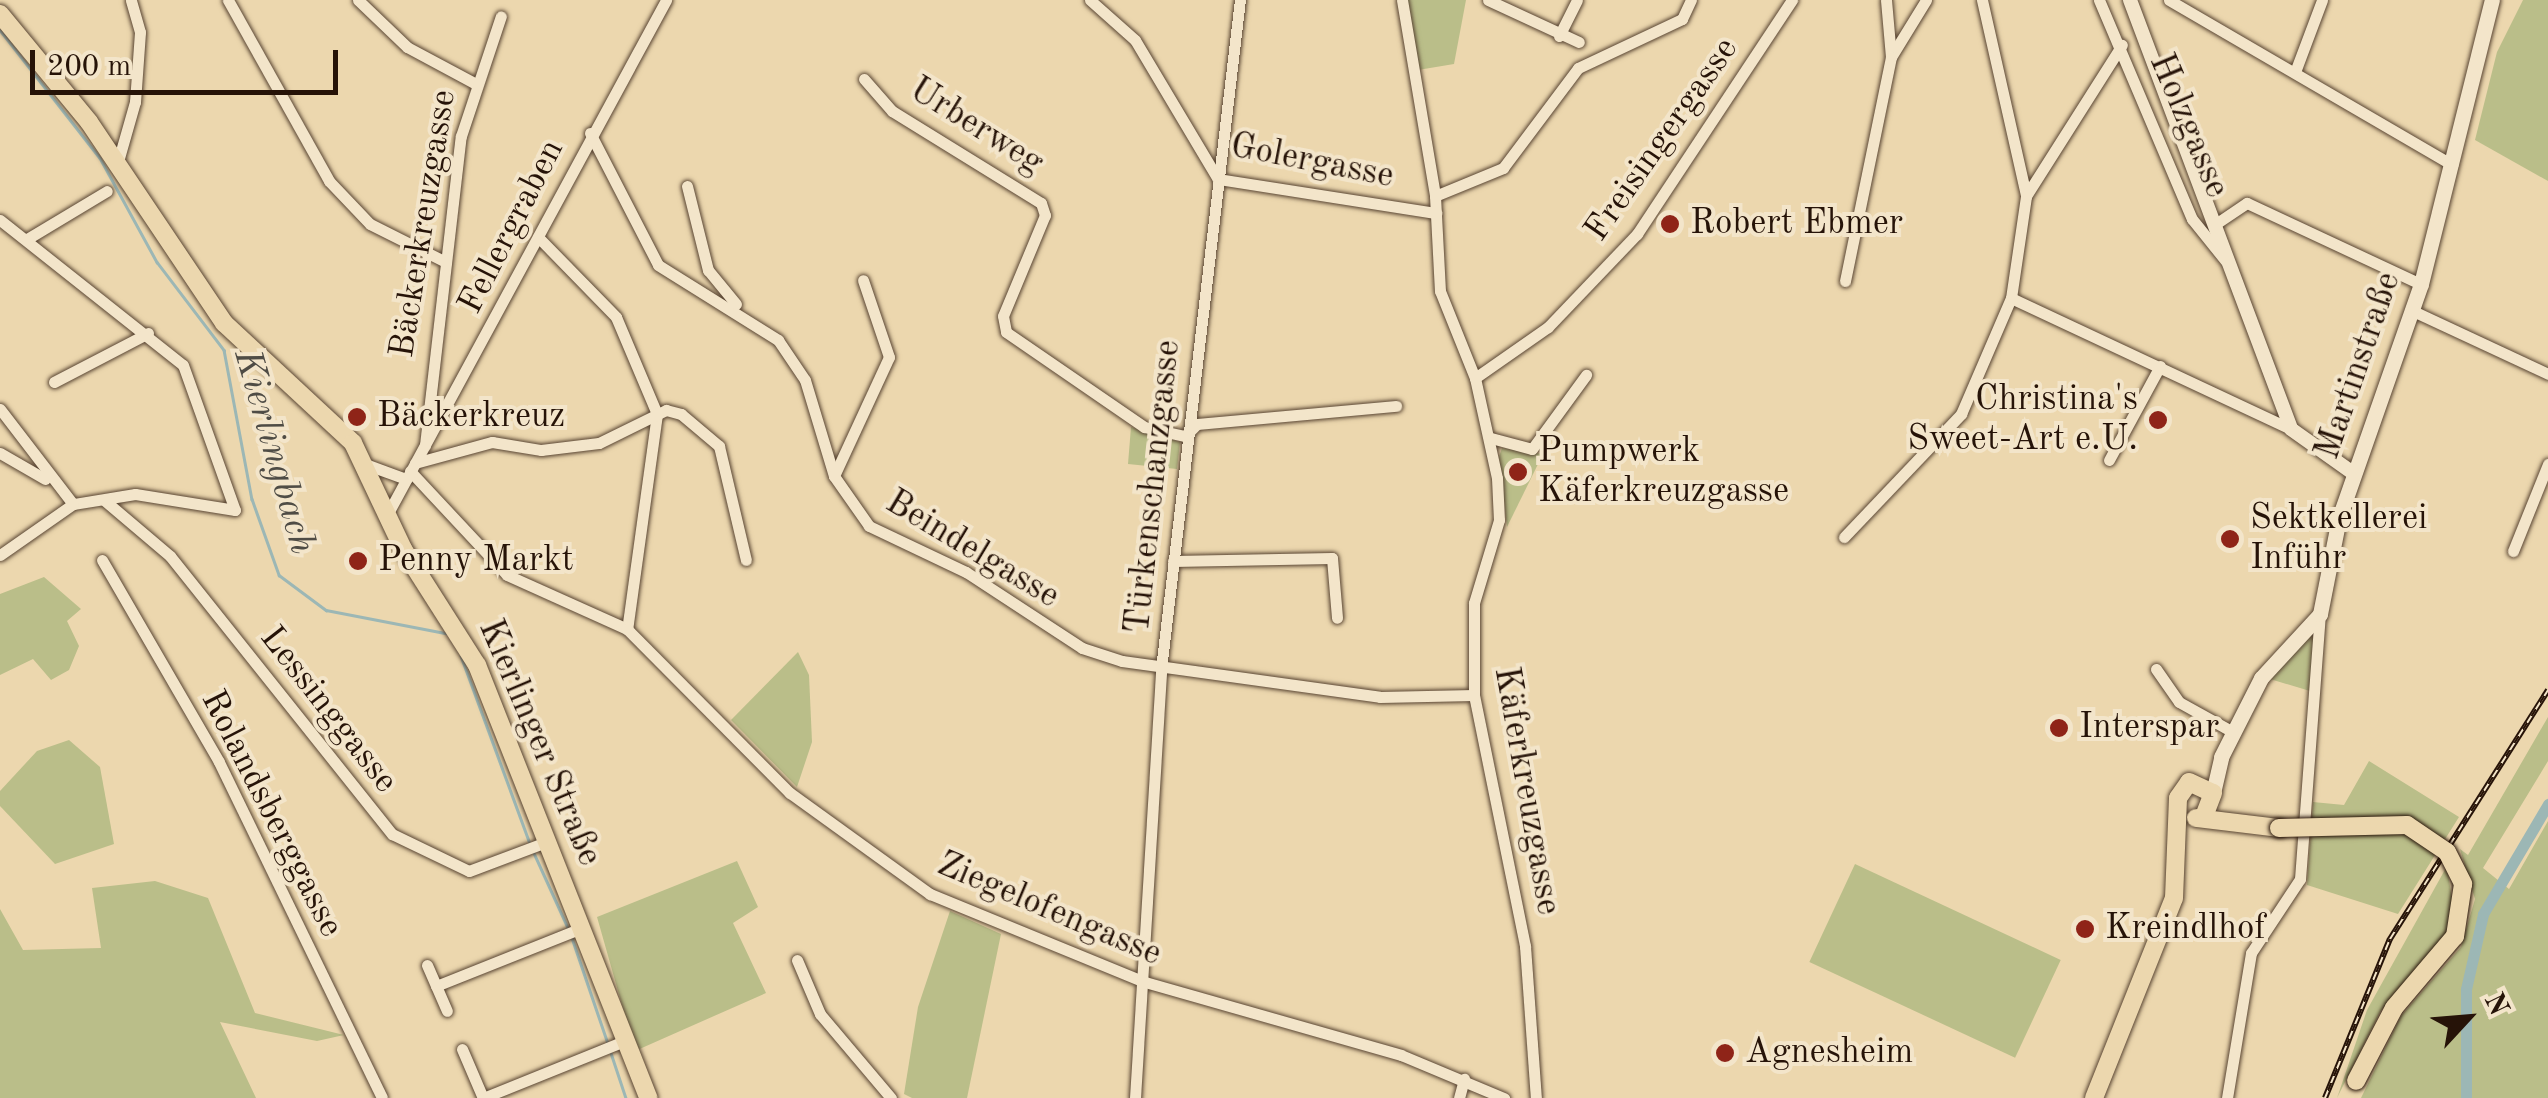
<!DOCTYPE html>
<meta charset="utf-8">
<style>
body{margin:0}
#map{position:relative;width:2548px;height:1098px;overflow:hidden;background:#ecd7ae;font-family:"Old Standard TT",serif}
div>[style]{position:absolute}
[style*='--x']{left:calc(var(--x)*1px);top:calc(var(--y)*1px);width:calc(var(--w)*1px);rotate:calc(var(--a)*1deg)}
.green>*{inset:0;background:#babe89;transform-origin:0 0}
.stream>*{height:2.5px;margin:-1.25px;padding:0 1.25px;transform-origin:1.25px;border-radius:1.25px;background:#9cb7b5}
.canal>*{height:11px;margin:-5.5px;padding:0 5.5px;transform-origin:5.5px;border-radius:5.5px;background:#9cb7b5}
.roads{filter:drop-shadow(0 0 2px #584432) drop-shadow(0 0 2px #584432)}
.minor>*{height:11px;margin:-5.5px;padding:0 5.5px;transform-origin:5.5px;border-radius:5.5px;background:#f3e5ca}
.tertiary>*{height:14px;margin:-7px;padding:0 7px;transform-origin:7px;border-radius:7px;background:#f3e5ca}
.secondary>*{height:15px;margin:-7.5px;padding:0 7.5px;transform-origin:7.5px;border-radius:7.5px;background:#f3e5ca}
.primary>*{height:18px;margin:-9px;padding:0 9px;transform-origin:9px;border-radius:9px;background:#ecd7ae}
.rail>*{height:6px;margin-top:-3px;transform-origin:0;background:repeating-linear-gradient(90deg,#f3e5ca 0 8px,#261308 0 16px);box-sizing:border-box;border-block:2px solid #261308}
.bridges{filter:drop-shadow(0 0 2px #261308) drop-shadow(0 0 2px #261308)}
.primary-bridge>*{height:18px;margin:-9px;padding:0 9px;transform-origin:9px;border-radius:9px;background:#ecd7ae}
.dots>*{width:28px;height:28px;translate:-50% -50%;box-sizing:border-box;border:5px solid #f3e5ca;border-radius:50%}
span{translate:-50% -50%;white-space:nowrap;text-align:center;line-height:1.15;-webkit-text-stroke:8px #f3e5ca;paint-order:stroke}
.street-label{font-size:35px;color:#261308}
.poi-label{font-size:35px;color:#261308}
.left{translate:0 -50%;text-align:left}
.right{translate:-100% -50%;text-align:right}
.water-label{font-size:38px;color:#4f4c45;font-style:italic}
.north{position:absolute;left:2418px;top:968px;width:100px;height:100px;-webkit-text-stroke:8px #f3e5ca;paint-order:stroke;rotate:64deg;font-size:28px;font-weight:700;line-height:40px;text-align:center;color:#261308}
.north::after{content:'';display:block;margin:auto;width:35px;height:45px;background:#261308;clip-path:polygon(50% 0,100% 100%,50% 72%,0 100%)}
.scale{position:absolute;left:30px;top:50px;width:308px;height:45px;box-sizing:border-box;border:5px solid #261308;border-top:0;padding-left:12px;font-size:30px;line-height:35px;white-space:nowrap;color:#261308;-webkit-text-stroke:8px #f3e5ca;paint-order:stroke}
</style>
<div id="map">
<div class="green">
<i style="clip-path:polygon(1407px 0,1466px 0,1454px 64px,1418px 70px)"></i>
<i style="clip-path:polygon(2523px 0,2548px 0,2548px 181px,2475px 140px,2497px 52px)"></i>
<i style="clip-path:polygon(1131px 427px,1180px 442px,1177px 469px,1128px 464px)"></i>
<i style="clip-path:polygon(1502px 448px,1543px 454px,1507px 527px,1499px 457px)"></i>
<i style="clip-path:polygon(44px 577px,81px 609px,67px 621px,79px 646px,69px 670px,51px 680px,33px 659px,0 675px,0 594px)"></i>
<i style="clip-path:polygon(2318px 623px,2310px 691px,2270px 679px)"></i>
<i style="clip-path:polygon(798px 652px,809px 675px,812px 742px,797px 787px,731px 720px)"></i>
<i style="clip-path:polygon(2548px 717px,2548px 761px,2483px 868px,2509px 889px,2548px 821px,2548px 1098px,2361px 1098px,2401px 1016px,2461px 947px,2475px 899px,2460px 849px,2468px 855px)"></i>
<i style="clip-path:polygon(69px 740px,100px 767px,114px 844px,55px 864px,0 806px,0 791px,37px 751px)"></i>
<i style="clip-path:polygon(2369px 761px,2459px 817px,2398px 914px,2307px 885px,2313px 802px,2344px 805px)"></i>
<i style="clip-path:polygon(737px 861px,758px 907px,733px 923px,766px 993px,635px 1051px,597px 917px)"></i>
<i style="left:1855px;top:864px;width:227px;height:108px;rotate:25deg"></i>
<i style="clip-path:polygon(2447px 866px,2454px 913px,2445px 936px,2380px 1012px,2337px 1098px,2367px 1010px)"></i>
<i style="clip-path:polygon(155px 881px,208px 898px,255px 1013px,344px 1035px,317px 1041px,220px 1022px,256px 1098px,0 1098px,0 909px,23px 950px,101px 948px,92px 888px)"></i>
<i style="clip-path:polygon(950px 911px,1001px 934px,967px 1098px,912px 1098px,904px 1094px,918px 1007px)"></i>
</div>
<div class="stream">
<i style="--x:0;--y:30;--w:162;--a:52"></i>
<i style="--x:100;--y:158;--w:119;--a:61.3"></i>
<i style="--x:157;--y:262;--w:111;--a:52.7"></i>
<i style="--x:224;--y:350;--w:152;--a:79.4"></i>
<i style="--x:252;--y:499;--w:81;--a:70.4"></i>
<i style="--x:279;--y:575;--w:59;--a:36.7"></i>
<i style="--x:326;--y:610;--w:122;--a:10.9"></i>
<i style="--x:461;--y:656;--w:197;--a:69.8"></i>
<i style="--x:534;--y:853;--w:82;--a:65.6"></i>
<i style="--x:571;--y:935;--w:112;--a:71.2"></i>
<i style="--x:611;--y:1053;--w:47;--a:71.6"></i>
</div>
<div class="canal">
<i style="--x:2466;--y:1098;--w:109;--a:-90"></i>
<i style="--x:2466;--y:989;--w:77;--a:-77.2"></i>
<i style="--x:2483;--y:914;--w:128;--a:-59.4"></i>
</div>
<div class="roads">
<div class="minor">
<i style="--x:228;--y:0;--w:207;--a:60.8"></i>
<i style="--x:329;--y:181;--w:59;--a:46.4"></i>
<i style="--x:370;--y:224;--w:85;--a:26.6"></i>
<i style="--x:358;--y:0;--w:68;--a:43.8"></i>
<i style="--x:407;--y:47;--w:76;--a:28.2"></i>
<i style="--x:1090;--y:0;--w:60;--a:41.6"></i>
<i style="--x:1135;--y:40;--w:162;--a:59.2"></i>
<i style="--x:1218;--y:179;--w:221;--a:8.9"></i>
<i style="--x:1402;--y:0;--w:199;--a:80.4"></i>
<i style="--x:1435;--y:196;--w:95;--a:87"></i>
<i style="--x:1440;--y:291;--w:94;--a:68.1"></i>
<i style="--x:1475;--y:378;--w:102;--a:77.6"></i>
<i style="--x:1497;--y:478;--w:42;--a:87.3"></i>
<i style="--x:1499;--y:520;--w:87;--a:106.8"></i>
<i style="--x:1474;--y:603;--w:92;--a:90"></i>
<i style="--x:1474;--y:695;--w:256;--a:78.5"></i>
<i style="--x:1525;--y:946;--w:152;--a:85.9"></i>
<i style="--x:1488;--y:0;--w:100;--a:24.8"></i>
<i style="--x:1886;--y:0;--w:57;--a:85"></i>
<i style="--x:1891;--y:57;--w:67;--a:-58.4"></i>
<i style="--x:1982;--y:0;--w:201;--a:77.3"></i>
<i style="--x:2026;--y:196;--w:179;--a:-57.6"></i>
<i style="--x:2099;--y:0;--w:238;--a:67"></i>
<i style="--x:2192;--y:219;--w:53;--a:51.2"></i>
<i style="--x:2169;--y:0;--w:328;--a:30.2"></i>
<i style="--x:1559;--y:36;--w:40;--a:-63.4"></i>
<i style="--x:2295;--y:72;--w:77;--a:-69.4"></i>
<i style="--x:864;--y:79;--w:43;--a:48.8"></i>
<i style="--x:892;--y:111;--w:175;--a:31.7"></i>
<i style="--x:1041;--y:203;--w:13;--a:72"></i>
<i style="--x:1045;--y:215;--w:109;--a:112.6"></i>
<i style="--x:1003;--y:316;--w:16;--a:79"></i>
<i style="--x:1006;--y:332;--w:168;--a:34.5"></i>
<i style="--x:1144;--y:427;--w:42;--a:12.4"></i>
<i style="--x:1185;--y:436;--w:17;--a:-45"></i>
<i style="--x:1197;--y:424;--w:200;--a:-5.2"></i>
<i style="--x:590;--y:133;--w:148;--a:62.7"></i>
<i style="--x:658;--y:265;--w:142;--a:32"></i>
<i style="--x:778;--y:340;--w:48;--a:56"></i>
<i style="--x:805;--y:380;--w:100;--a:73.2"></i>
<i style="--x:834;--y:476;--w:61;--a:55"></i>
<i style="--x:869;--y:526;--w:107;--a:25.4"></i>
<i style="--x:966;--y:572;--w:139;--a:33.2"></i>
<i style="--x:1082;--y:648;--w:42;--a:18"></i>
<i style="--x:1122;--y:661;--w:260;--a:7.9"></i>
<i style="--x:1380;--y:697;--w:94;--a:-1.2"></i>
<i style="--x:117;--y:165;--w:66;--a:-74.1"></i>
<i style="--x:135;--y:102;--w:70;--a:-85.9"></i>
<i style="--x:140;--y:32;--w:33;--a:-106"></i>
<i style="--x:687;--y:186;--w:87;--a:76"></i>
<i style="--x:708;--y:270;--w:44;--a:50.5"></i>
<i style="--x:1435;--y:196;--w:74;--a:-22.4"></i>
<i style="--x:1503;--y:168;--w:125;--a:-53.1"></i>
<i style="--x:1578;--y:68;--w:115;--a:-25.2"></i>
<i style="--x:1682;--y:19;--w:21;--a:-65"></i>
<i style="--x:0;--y:220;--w:233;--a:38.4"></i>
<i style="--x:183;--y:365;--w:154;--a:70.3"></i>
<i style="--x:235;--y:510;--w:101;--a:-170.9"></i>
<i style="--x:135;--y:494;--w:63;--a:170.8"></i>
<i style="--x:73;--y:504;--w:89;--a:145.1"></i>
<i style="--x:2217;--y:223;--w:36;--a:-34"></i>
<i style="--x:2247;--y:203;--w:192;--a:25"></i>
<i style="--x:538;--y:237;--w:112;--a:45.7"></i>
<i style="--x:616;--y:317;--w:105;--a:67.1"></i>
<i style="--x:657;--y:414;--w:217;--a:97.9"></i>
<i style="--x:27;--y:239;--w:93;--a:-31"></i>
<i style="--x:1845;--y:281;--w:229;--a:-78.4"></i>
<i style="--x:2011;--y:298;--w:309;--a:25.1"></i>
<i style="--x:2411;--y:310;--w:151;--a:25"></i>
<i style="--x:1475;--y:378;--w:89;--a:-34.9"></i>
<i style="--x:1548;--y:327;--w:129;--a:-46.3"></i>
<i style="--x:1637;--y:234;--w:281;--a:-56.5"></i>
<i style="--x:54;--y:382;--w:106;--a:-27.5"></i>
<i style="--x:0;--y:409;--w:120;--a:52.5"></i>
<i style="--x:1491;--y:438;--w:42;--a:15"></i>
<i style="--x:1532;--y:449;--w:92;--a:-53.9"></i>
<i style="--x:425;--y:445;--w:311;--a:-83.4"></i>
<i style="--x:461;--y:136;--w:126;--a:-71.6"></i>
<i style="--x:0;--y:453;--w:52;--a:30"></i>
<i style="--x:2109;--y:460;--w:107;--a:-61.5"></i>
<i style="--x:415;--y:463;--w:80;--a:-15.3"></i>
<i style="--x:492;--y:442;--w:50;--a:9.3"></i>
<i style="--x:541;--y:450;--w:58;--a:-6.9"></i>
<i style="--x:599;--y:443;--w:75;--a:-26.2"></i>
<i style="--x:666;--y:410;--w:16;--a:15"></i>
<i style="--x:681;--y:414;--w:50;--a:40.1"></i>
<i style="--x:719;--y:446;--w:117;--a:76.7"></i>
<i style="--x:365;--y:464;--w:44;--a:20.1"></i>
<i style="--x:410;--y:471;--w:142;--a:47"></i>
<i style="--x:507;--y:575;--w:132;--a:24.2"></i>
<i style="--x:627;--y:629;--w:231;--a:45.2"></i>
<i style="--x:790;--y:793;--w:173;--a:35.8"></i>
<i style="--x:930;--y:894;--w:232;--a:22.3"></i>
<i style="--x:1145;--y:982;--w:266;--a:15.9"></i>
<i style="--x:1401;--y:1055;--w:112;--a:22.7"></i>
<i style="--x:834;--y:476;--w:131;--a:-65.2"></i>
<i style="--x:889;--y:357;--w:81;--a:-108.7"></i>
<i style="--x:104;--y:500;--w:87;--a:40.3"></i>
<i style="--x:170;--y:556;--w:356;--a:51.4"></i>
<i style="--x:392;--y:834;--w:85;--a:25.7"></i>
<i style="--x:469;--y:871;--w:82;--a:-20.6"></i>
<i style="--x:387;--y:515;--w:586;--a:-61.55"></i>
<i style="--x:1844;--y:537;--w:170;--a:-46.4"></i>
<i style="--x:1961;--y:414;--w:126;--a:-66.7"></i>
<i style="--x:2011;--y:298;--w:103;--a:-81.6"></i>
<i style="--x:2513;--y:551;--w:94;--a:-68.1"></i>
<i style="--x:102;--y:560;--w:233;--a:59.9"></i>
<i style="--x:219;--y:762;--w:373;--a:64.1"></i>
<i style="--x:1173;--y:561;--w:159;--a:-1.1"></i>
<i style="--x:1332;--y:558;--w:60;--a:85.2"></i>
<i style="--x:2156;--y:669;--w:40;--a:55.1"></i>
<i style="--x:2179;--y:702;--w:62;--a:29.1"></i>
<i style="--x:797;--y:960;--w:59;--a:66.9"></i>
<i style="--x:820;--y:1014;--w:110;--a:49.8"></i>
<i style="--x:427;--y:965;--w:50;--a:66.5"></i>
<i style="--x:436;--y:986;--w:157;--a:-21.7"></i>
<i style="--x:462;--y:1049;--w:53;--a:66.8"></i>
<i style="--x:483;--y:1098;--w:152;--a:-22"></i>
<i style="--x:1135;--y:1098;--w:430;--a:-86.5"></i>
<i style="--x:1161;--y:669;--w:674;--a:-83.27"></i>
<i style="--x:1459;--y:1098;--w:20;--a:-75"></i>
<i style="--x:2227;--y:1098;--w:147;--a:-80.6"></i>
<i style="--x:2251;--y:953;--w:89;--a:-56.5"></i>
<i style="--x:2300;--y:879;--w:266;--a:-85.7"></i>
</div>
<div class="tertiary">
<i style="--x:2130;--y:0;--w:458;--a:69.4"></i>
<i style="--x:2291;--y:429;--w:76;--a:35.4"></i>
</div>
<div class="secondary">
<i style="--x:2213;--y:793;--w:37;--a:-77"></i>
<i style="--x:2221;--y:757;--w:89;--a:-63.1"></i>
<i style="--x:2261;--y:678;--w:87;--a:-47.3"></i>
<i style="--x:2320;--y:614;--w:98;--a:-78.8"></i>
<i style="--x:2339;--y:518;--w:248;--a:-70.7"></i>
<i style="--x:2421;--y:284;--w:293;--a:-76"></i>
</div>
<div class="primary">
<i style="--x:0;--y:14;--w:140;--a:50.5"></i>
<i style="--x:89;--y:122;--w:242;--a:56.1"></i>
<i style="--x:224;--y:323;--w:176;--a:42.9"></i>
<i style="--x:353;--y:443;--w:117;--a:64.7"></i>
<i style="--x:403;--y:549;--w:138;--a:57.5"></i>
<i style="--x:477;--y:665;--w:466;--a:68.4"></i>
<i style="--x:2196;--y:818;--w:84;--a:6.9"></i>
<i style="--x:2094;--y:1098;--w:215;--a:-68.2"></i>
<i style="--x:2174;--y:898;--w:100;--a:-87.7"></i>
<i style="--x:2178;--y:798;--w:19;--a:-55"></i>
<i style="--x:2189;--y:782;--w:26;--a:25"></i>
<i style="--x:2213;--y:793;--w:25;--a:111"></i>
</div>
</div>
<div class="rail">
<i style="--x:2325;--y:1098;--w:172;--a:-67.8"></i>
<i style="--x:2390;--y:939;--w:295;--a:-57.6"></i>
</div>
<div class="bridges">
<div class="primary-bridge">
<i style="--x:2279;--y:828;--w:128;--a:-1.3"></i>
<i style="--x:2407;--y:825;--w:48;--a:34"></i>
<i style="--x:2447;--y:852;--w:36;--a:63"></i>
<i style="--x:2463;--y:884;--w:53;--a:98.7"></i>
<i style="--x:2455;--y:936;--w:94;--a:130.3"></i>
<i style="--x:2394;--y:1008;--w:82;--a:117.5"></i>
</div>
</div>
<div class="dots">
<i style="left:1670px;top:224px;background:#8f2418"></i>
<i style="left:357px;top:417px;background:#8f2418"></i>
<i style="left:2158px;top:420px;background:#8f2418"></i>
<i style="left:1518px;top:472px;background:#8f2418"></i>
<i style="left:2230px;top:539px;background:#8f2418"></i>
<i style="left:358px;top:561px;background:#8f2418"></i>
<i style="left:2059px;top:728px;background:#8f2418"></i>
<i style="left:2085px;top:929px;background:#8f2418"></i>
<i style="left:1725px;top:1053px;background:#8f2418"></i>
</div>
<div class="street-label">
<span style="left:2188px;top:126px;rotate:67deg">Holzgasse</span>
<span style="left:976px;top:127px;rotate:32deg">Urberweg</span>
<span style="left:1662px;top:140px;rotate:-55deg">Freisingergasse</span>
<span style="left:1312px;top:162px;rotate:11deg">Golergasse</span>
<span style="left:424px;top:224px;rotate:-81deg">Bäckerkreuzgasse</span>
<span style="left:512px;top:227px;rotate:-63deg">Fellergraben</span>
<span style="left:2359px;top:366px;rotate:-71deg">Martinstraße</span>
<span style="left:1154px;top:487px;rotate:-84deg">Türkenschanzgasse</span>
<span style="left:972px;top:550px;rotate:31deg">Beindelgasse</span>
<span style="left:328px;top:710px;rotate:52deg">Lessinggasse</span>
<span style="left:539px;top:743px;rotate:67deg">Kierlinger Straße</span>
<span style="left:1526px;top:791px;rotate:80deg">Käferkreuzgasse</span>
<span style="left:271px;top:814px;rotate:63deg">Rolandsberggasse</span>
<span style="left:1049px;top:910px;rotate:23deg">Ziegelofengasse</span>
</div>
<div class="poi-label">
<span class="left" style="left:1690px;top:224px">Robert Ebmer</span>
<span class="right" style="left:2138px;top:420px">Christina's<br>Sweet-Art e.U.</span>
<span class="left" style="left:377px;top:417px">Bäckerkreuz</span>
<span class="left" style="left:1538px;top:472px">Pumpwerk<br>Käferkreuzgasse</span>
<span class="left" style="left:2250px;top:539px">Sektkellerei<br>Inführ</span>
<span class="left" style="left:378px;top:561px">Penny Markt</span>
<span class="left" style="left:2079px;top:728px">Interspar</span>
<span class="left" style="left:2105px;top:929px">Kreindlhof</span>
<span class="left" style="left:1745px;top:1053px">Agnesheim</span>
</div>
<div class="water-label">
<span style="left:273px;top:452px;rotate:74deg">Kierlingbach</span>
</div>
<div class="north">N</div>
<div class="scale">200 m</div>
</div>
